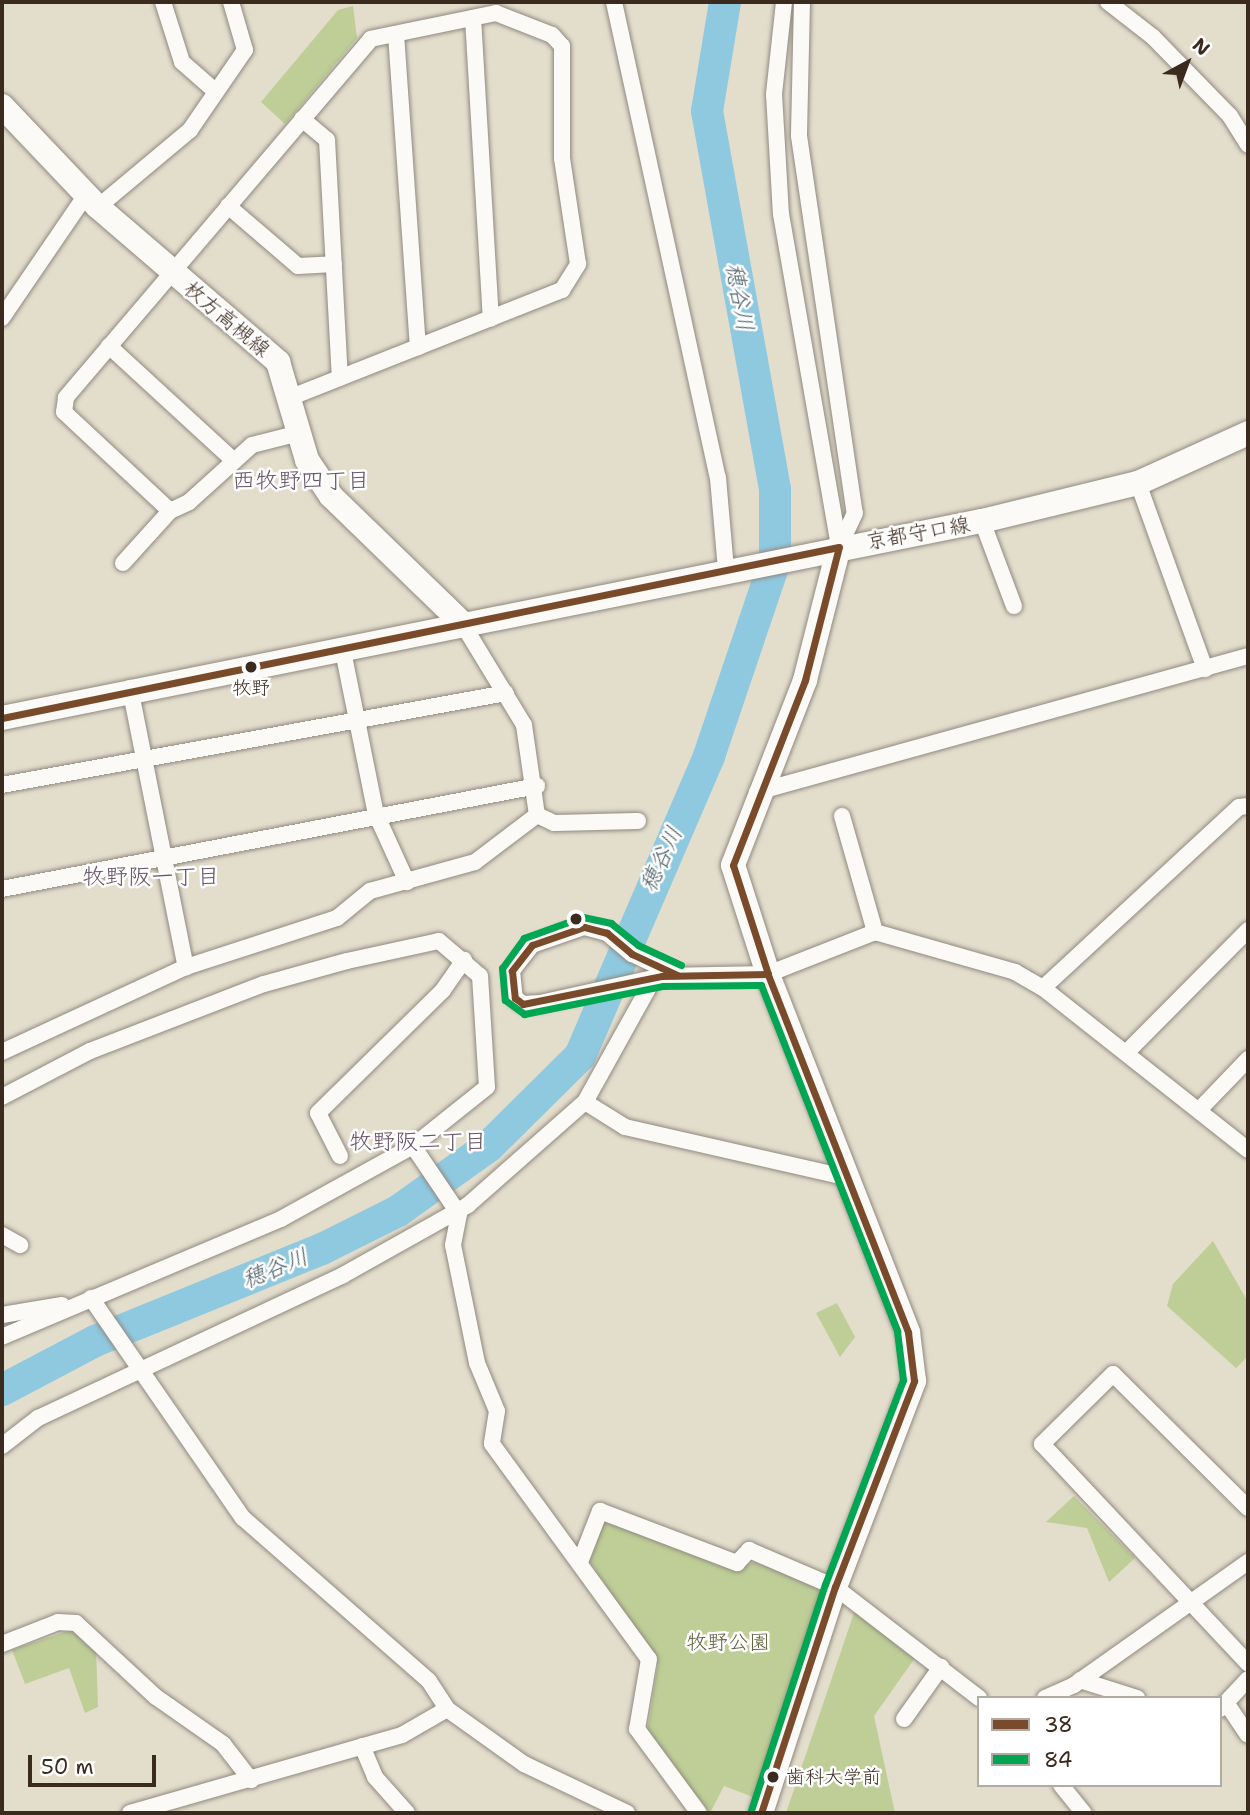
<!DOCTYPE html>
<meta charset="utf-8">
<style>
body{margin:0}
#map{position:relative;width:1250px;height:1815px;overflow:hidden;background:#e3ddcc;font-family:"Shantell Sans","Klee One",sans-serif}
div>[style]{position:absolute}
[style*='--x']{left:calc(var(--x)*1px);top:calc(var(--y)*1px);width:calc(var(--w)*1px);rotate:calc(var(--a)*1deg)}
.green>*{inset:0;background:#bece96}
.river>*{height:32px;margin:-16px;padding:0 16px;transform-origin:16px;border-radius:16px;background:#8fc9e0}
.roads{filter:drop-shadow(0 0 2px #908a80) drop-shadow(0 0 2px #908a80)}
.minor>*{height:16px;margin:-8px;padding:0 8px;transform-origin:8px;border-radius:8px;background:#fbfaf7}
.primary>*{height:24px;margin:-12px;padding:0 12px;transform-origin:12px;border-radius:12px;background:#fbfaf7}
.bus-1>*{height:7px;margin:-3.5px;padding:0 3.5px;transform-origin:3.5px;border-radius:3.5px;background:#7a4b2a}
.bus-2>*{height:7px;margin:-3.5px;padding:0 3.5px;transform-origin:3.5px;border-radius:3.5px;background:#00a651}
.dots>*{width:19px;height:19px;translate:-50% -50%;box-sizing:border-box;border:4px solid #fff;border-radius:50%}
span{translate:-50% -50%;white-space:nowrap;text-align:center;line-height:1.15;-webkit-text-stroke:5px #fff;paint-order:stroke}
.bus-label{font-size:19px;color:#3b2a1e}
.left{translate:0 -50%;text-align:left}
.street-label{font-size:21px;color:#3b2a1e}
.park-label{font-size:21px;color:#5e5f39}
.water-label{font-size:23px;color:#4c5f65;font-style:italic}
.neighbourhood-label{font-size:23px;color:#665568}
.frame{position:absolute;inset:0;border:4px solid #3b2a1e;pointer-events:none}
.legend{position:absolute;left:977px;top:1696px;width:245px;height:91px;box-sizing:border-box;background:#fff;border:2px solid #b1aaa5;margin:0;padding:9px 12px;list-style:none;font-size:21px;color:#3b2a1e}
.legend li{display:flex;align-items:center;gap:14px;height:35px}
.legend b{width:35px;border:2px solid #b1aaa5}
.north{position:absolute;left:1152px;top:28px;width:70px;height:70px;-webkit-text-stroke:5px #fff;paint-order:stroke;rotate:41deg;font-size:19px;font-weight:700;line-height:28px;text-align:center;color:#3b2a1e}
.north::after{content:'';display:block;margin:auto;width:24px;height:32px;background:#3b2a1e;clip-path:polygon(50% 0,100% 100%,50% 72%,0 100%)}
.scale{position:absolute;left:28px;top:1755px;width:128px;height:32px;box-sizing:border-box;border:4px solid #3b2a1e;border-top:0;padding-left:9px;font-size:21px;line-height:24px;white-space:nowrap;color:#3b2a1e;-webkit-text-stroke:5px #fff;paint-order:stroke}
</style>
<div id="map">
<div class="green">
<i style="clip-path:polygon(353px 6px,357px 38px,285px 124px,261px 102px,338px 10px)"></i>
<i style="clip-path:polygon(1213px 1241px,1248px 1302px,1248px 1356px,1236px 1368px,1167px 1306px,1173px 1284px)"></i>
<i style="clip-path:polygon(837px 1303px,855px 1337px,840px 1357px,816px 1313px)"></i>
<i style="clip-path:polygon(1074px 1496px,1135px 1558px,1109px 1582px,1087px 1528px,1046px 1522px)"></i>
<i style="clip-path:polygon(610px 1519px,736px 1568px,755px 1562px,824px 1590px,753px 1797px,724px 1786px,710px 1813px,647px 1733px,658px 1664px,587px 1557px,600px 1521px)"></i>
<i style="clip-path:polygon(855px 1610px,917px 1655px,874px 1716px,895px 1813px,786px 1813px)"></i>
<i style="clip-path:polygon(71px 1630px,96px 1649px,98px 1707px,85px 1713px,69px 1668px,25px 1684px,12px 1650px)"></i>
</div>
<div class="river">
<i style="--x:2;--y:1390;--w:105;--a:-27.8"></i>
<i style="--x:95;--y:1341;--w:245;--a:-22.1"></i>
<i style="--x:322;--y:1249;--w:85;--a:-26.6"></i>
<i style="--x:398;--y:1211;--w:112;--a:-35.5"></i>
<i style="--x:489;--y:1146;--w:128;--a:-44.7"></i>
<i style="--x:580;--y:1056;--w:327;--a:-66.7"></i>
<i style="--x:709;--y:756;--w:206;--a:-71.3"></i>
<i style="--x:775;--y:561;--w:72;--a:-90"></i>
<i style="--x:775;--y:489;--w:384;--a:-100.2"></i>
<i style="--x:707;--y:111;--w:110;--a:-80.6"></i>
</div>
<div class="roads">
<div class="minor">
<i style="--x:163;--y:2;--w:63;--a:72.4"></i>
<i style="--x:182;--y:62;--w:44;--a:41.3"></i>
<i style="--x:614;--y:2;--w:487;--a:77.7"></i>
<i style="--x:718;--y:478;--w:91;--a:85"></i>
<i style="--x:784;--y:2;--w:93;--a:96.2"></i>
<i style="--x:774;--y:94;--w:120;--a:86.7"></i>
<i style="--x:781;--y:214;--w:338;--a:80.1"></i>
<i style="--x:802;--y:2;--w:134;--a:91.3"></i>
<i style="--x:799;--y:136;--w:381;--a:81.6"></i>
<i style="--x:855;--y:513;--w:38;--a:115"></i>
<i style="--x:1108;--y:2;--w:57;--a:37.9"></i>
<i style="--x:1153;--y:37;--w:110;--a:45.7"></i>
<i style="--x:1230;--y:116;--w:34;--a:58"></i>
<i style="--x:473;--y:18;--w:301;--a:86.6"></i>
<i style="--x:396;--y:34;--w:314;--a:86"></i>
<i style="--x:302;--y:119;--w:33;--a:40"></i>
<i style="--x:327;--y:140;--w:238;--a:86.9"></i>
<i style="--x:228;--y:206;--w:92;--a:40.6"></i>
<i style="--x:298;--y:266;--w:36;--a:-3"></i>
<i style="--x:98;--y:207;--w:120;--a:-39.9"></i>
<i style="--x:190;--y:130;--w:97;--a:-55.5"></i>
<i style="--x:245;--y:50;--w:50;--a:-106.3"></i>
<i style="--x:2;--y:318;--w:149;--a:-55.7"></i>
<i style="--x:109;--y:346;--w:170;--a:42.6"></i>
<i style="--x:289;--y:398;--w:294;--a:-21.6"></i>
<i style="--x:562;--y:290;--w:31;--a:-58"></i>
<i style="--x:578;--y:264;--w:107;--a:-98.6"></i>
<i style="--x:562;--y:158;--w:112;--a:-90"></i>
<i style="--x:562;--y:46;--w:15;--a:-132"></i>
<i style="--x:552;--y:35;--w:60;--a:-158.6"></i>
<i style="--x:496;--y:13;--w:128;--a:168.3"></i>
<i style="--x:371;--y:39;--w:471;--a:130.4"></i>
<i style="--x:66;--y:398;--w:14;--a:98"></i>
<i style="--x:64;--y:412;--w:145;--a:43"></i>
<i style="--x:170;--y:511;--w:21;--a:-25"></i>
<i style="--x:189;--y:502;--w:85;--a:-42.1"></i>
<i style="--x:252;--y:445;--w:49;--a:-14.3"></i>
<i style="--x:1138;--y:483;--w:198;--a:70.2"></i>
<i style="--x:982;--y:521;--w:91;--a:69.4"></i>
<i style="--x:123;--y:563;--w:70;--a:-47.9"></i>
<i style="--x:462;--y:623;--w:119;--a:58.7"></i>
<i style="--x:524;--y:725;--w:91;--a:81.8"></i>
<i style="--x:342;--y:646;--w:171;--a:78.6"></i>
<i style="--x:376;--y:814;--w:75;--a:65.5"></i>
<i style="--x:130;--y:688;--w:285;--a:78.7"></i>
<i style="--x:2;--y:785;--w:512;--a:-10.34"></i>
<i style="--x:757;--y:792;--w:509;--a:-15.48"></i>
<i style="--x:1248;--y:806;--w:9;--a:174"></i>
<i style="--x:1239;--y:807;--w:267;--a:137.3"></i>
<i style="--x:1043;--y:988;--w:261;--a:38.3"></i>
<i style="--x:537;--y:815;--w:19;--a:25"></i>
<i style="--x:554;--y:823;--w:84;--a:-1.4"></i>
<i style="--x:842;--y:816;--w:121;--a:74.1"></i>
<i style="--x:2;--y:889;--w:545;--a:-10.9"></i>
<i style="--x:677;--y:975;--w:50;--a:-155"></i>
<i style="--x:632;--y:954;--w:33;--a:-140"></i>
<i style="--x:607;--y:933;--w:24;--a:-165"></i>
<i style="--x:584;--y:927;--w:55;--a:160.9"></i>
<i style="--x:532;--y:945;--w:33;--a:128"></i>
<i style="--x:512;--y:971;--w:27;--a:84"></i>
<i style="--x:515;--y:998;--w:10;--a:37"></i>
<i style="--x:523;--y:1004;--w:17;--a:-3"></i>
<i style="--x:540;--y:1003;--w:125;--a:-12.5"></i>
<i style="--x:662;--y:976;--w:106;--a:-1.1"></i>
<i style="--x:768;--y:974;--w:115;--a:-21.4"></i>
<i style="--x:875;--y:932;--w:146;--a:15.9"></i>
<i style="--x:1015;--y:972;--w:32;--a:30"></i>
<i style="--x:2;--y:1052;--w:203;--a:-24.8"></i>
<i style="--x:186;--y:967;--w:159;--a:-18"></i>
<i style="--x:337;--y:918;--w:43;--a:-39.3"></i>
<i style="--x:370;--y:891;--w:109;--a:-15.4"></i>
<i style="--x:475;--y:862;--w:78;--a:-37.2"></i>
<i style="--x:1127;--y:1052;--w:172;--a:-45.2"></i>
<i style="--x:2;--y:1097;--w:99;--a:-27.6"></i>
<i style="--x:90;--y:1051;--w:186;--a:-21.1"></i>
<i style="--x:264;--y:984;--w:86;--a:-15.5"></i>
<i style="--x:347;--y:961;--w:94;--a:-12.3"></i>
<i style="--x:439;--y:941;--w:54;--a:40.5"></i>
<i style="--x:480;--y:976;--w:111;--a:86.4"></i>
<i style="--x:487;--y:1087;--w:95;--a:141.4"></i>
<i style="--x:413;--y:1146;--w:151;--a:151.1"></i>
<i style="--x:281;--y:1219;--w:303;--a:157.1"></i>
<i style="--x:585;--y:1102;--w:47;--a:32"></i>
<i style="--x:625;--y:1127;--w:231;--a:12.8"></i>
<i style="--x:1199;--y:1110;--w:71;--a:-46.1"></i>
<i style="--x:413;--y:1146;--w:82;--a:55.9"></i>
<i style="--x:459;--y:1214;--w:32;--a:101"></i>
<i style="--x:453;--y:1245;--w:120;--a:78.5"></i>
<i style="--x:477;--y:1363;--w:52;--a:67.4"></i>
<i style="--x:497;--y:1411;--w:33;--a:99"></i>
<i style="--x:492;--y:1444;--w:266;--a:53.9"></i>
<i style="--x:649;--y:1659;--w:71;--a:99.7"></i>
<i style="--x:637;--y:1729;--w:104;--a:53.6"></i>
<i style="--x:340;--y:1156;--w:48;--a:-117.1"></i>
<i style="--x:318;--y:1113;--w:175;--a:-44.5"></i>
<i style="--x:443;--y:990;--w:37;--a:-55"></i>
<i style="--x:2;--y:1235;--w:21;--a:29"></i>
<i style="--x:91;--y:1298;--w:267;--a:55.4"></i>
<i style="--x:243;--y:1518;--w:247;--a:41.2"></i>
<i style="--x:429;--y:1681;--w:33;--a:57"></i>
<i style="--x:447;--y:1709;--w:95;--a:35.5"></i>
<i style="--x:524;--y:1764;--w:114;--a:25.4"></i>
<i style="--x:2;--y:1315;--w:61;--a:-9.5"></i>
<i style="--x:2;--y:1446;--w:46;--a:-37.9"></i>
<i style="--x:38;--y:1418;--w:337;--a:-25.1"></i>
<i style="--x:343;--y:1275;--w:143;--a:-29.2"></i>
<i style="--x:468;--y:1205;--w:156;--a:-41.4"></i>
<i style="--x:585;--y:1102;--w:154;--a:-60.9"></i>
<i style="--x:1248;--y:1508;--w:190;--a:-135.2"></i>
<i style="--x:1113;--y:1374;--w:100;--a:135.4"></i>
<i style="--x:1042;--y:1444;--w:301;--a:46.8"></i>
<i style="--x:580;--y:1562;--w:55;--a:-68.6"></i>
<i style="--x:600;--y:1511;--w:147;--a:20.8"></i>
<i style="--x:737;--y:1563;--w:18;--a:-47"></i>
<i style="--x:749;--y:1550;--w:94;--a:23.3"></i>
<i style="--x:835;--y:1587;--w:182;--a:37.6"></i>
<i style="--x:2;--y:1644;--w:60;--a:-21.4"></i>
<i style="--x:58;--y:1622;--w:18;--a:3"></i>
<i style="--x:76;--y:1623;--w:109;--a:42.8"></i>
<i style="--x:156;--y:1697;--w:82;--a:35"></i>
<i style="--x:223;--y:1744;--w:46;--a:52.1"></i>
<i style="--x:1080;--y:1680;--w:60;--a:17.5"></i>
<i style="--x:1045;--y:1698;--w:32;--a:-24"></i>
<i style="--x:1074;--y:1685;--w:213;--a:-35.3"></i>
<i style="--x:1227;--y:1704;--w:37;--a:56"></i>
<i style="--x:1220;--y:1709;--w:41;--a:-47"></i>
<i style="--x:904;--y:1719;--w:64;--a:-54.6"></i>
<i style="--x:362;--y:1746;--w:34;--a:67"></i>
<i style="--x:375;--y:1777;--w:48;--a:48.4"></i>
<i style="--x:1061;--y:1785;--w:36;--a:51"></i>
<i style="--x:130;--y:1813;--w:283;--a:-16"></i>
<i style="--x:402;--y:1735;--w:52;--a:-30"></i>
</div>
<div class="primary">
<i style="--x:2;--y:106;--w:139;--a:46.5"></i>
<i style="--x:98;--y:207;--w:238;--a:40.7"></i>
<i style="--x:278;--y:362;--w:102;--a:73.5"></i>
<i style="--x:307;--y:460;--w:43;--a:56.3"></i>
<i style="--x:331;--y:496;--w:182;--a:44.1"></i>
<i style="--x:2;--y:718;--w:1000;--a:-11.37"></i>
<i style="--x:982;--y:521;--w:161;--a:-13.7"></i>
<i style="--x:1138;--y:483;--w:121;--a:-24.4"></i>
<i style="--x:761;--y:1813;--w:238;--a:-71.9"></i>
<i style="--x:835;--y:1587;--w:221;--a:-69"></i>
<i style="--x:914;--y:1381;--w:49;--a:-97"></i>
<i style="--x:908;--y:1332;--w:384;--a:-111.4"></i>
<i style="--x:768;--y:974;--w:114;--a:-107.8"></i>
<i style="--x:733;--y:865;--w:199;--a:-68.7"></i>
<i style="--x:805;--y:680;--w:137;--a:-75.7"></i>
</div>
</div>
<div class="bus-1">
<i style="--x:2;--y:718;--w:854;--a:-11.55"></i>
<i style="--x:677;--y:975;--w:50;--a:-155"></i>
<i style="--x:632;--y:954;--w:33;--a:-140"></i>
<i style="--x:607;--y:933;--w:24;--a:-165"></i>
<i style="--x:584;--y:927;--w:55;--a:160.9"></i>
<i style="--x:532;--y:945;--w:33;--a:128"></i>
<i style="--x:512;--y:971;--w:27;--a:84"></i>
<i style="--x:515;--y:998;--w:10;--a:37"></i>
<i style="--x:523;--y:1004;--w:142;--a:-11.4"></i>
<i style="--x:662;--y:976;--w:106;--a:-1.1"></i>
<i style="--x:761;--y:1813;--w:238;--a:-71.9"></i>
<i style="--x:835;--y:1587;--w:221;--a:-69"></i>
<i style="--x:914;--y:1381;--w:49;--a:-97"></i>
<i style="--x:908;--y:1332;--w:384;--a:-111.4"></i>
<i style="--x:768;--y:974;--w:114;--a:-107.8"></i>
<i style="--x:733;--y:865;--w:199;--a:-68.7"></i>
<i style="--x:805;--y:680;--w:137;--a:-75.7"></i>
</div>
<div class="bus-2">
<i style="--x:681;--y:965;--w:47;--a:-155.1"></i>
<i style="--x:638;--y:945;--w:35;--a:-141"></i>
<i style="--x:611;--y:923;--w:30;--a:-168"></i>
<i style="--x:582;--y:917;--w:62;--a:160.1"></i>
<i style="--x:524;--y:938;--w:37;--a:126"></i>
<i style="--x:502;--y:968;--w:32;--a:85"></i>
<i style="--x:505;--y:1000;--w:24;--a:36"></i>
<i style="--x:524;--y:1014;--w:142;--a:-11.4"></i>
<i style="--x:663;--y:986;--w:98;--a:-0.6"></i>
<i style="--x:761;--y:985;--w:372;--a:68.5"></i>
<i style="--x:897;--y:1331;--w:49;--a:83"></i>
<i style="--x:903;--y:1380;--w:218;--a:110.9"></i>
<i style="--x:825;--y:1584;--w:238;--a:108.1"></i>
</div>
<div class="dots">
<i style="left:251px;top:667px;background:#3b2a1e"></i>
<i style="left:576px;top:919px;background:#3b2a1e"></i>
<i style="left:773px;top:1777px;background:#3b2a1e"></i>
</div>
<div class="bus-label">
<span style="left:251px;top:688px">牧野</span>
<span class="left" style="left:786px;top:1777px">歯科大学前</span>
</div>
<div class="street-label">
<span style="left:227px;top:319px;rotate:40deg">枚方高槻線</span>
<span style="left:918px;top:533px;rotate:-10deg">京都守口線</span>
</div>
<div class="park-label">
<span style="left:728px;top:1642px">牧野公園</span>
</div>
<div class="water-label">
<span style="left:740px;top:297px;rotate:80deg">穂谷川</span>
<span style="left:661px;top:859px;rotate:-65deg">穂谷川</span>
<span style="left:275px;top:1268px;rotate:-22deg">穂谷川</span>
</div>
<div class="neighbourhood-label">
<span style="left:301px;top:480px">西牧野四丁目</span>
<span style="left:151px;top:876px">牧野阪一丁目</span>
<span style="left:418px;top:1141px">牧野阪二丁目</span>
</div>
<div class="frame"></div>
<ul class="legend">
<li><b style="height:9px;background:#7a4b2a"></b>38</li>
<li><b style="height:9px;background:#00a651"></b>84</li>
</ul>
<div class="north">N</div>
<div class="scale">50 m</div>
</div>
